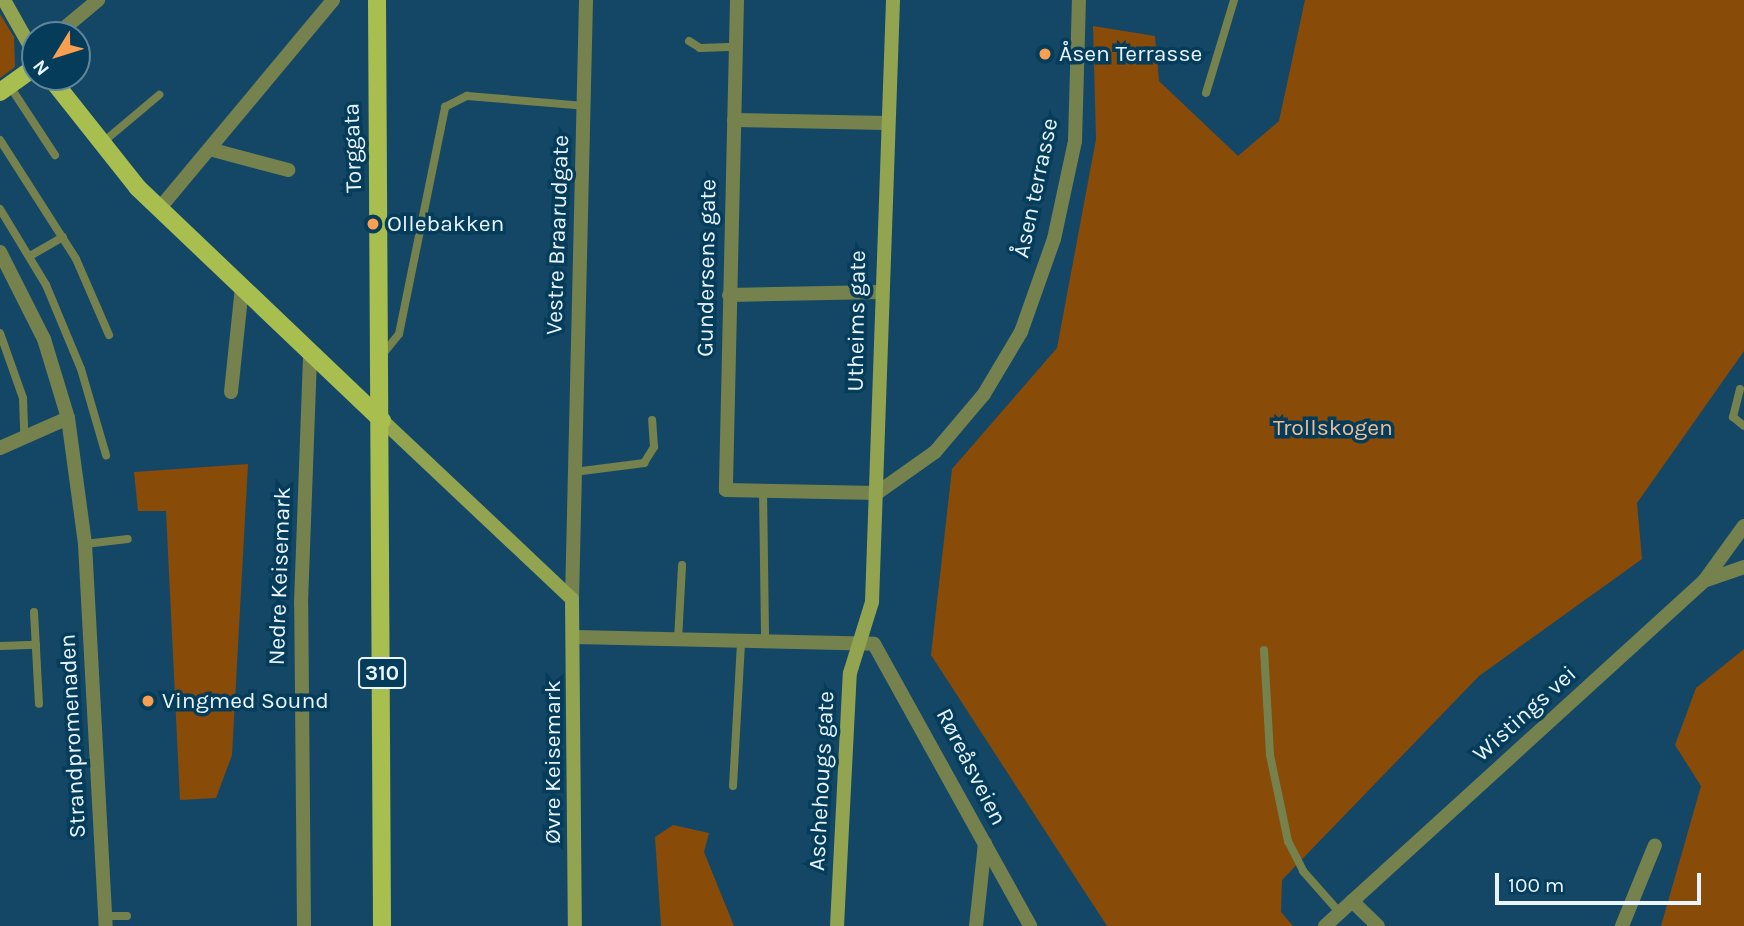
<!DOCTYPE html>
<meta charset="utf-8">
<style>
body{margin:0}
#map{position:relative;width:1744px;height:926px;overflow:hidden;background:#144765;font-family:Karla,sans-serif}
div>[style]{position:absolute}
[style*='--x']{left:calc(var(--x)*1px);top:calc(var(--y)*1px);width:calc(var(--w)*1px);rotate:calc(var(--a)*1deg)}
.green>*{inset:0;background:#894b08}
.lane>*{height:8px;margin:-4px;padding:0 4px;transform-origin:4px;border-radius:4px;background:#76824e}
.street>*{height:14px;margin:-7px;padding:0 7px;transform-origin:7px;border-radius:7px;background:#76824e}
.secondary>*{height:14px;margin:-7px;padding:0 7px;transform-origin:7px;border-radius:7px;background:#93a450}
.primary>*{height:18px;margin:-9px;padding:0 9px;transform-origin:9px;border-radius:9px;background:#a8be4e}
.dots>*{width:19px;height:19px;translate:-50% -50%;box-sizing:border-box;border:4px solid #053c5a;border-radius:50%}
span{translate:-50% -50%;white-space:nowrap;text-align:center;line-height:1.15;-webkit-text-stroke:7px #053c5a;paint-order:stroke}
.shield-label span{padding:2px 5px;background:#053c5a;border:2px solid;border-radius:5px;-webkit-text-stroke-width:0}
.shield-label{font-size:21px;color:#e8f4fe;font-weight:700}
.poi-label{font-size:23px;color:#e8f4fe}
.left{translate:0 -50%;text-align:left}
.street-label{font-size:23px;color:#e8f4fe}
.park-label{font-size:23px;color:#eebc95}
.north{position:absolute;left:21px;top:21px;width:70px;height:70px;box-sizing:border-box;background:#053c5a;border:2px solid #60869c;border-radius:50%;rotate:232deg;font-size:19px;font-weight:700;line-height:28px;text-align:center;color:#e8f4fe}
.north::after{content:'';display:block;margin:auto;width:24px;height:32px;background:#fa9f4f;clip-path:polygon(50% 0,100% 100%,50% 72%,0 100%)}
.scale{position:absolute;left:1495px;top:873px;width:206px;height:32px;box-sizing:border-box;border:4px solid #e8f4fe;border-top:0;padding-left:9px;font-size:21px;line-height:24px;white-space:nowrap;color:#e8f4fe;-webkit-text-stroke:5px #053c5a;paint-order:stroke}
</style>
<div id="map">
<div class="green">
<i style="clip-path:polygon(1305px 0,1744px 0,1744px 351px,1637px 503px,1642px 559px,1479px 676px,1282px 880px,1281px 912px,1293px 926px,1107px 926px,931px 655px,952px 469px,1057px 348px,1096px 139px,1093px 26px,1155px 36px,1159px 81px,1238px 156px,1279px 121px)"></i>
<i style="clip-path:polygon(0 14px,14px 37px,15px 67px,0 78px)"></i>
<i style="clip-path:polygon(248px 464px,232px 755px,216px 798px,180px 800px,166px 511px,138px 511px,134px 472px)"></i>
<i style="clip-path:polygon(1744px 649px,1744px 926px,1661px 926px,1701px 786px,1675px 745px,1696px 688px)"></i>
<i style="clip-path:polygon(673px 825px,709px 833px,704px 852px,734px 926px,661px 926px,655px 837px)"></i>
</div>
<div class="lane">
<i style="--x:689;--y:41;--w:13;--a:32"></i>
<i style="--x:700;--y:48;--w:36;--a:-2"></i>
<i style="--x:9;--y:85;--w:84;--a:56.7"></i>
<i style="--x:1206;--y:93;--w:97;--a:-73.2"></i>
<i style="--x:0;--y:140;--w:141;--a:57.4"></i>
<i style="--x:76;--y:259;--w:83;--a:66.5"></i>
<i style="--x:102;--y:143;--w:75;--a:-40.1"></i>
<i style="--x:0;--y:209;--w:89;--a:58.8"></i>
<i style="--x:46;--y:285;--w:91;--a:67.4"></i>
<i style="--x:81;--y:369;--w:90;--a:73.8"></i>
<i style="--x:30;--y:256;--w:38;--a:-30"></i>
<i style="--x:0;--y:333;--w:69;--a:70.5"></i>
<i style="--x:23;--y:398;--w:36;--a:88"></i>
<i style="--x:382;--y:355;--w:27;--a:-51"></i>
<i style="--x:399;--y:334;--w:232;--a:-78.5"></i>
<i style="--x:445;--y:107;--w:25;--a:-27"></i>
<i style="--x:467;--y:96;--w:118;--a:4.8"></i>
<i style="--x:1740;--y:389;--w:29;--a:104"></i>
<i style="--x:1733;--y:417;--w:14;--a:39"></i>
<i style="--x:574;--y:472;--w:71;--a:-7.3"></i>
<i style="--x:644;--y:463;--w:19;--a:-58"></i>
<i style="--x:654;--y:447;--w:27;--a:-94"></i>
<i style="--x:763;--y:490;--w:152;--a:89.2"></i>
<i style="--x:85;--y:544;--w:43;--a:-6.6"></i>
<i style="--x:34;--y:612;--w:92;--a:86.9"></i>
<i style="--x:678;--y:640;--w:75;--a:-86.9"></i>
<i style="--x:0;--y:646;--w:36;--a:-2"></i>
<i style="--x:1264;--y:650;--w:105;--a:86.7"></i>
<i style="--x:1270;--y:755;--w:88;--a:78.2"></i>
<i style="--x:1288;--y:841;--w:34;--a:63"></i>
<i style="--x:1303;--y:871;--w:56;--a:48.6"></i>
<i style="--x:733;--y:786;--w:143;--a:-86.8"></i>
<i style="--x:106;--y:916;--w:21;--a:0"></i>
</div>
<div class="street">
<i style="--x:737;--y:0;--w:490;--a:91.3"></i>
<i style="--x:726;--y:490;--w:151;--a:1.1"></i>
<i style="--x:877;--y:493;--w:71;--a:-35.3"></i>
<i style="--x:935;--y:452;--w:76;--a:-49.8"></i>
<i style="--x:984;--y:394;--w:72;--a:-59.2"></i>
<i style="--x:1021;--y:332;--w:99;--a:-70.5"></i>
<i style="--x:1054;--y:239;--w:100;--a:-77.9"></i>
<i style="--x:1075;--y:141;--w:141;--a:-88.4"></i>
<i style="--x:56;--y:35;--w:55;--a:-39.8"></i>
<i style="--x:734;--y:120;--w:151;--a:1.1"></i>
<i style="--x:213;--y:150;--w:78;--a:14.9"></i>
<i style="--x:159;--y:209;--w:272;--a:-50.2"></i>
<i style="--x:0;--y:252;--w:97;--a:63.2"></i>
<i style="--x:44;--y:339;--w:83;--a:73.1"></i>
<i style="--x:68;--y:418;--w:127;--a:82.3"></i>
<i style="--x:85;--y:544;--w:383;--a:86.9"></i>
<i style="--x:729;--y:295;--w:151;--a:-1.1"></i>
<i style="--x:231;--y:392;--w:105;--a:-84"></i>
<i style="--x:0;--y:448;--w:74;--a:-23.8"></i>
<i style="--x:1704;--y:581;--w:42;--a:-19.3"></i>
<i style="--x:572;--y:599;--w:599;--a:-88.66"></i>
<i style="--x:575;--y:637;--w:299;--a:1.3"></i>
<i style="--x:874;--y:644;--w:322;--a:61"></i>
<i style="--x:1352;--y:901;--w:36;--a:44"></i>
<i style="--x:304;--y:926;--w:323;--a:-90.5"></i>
<i style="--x:301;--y:603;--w:250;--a:-87.9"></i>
<i style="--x:976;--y:926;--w:83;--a:-83.8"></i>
<i style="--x:1325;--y:926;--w:513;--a:-42.31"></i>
<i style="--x:1704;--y:581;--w:68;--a:-54"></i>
<i style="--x:1622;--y:926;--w:87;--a:-67.8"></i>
</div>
<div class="secondary">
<i style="--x:4;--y:0;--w:63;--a:60.6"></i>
<i style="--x:382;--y:420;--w:261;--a:43.3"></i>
<i style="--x:572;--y:599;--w:327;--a:89.5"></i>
<i style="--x:837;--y:926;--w:253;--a:-87.1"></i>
<i style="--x:850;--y:673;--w:74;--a:-72.8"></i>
<i style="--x:872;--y:602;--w:602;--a:-88"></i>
</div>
<div class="primary">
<i style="--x:377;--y:0;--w:926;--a:89.69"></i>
<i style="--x:50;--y:77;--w:142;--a:51.6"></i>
<i style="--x:138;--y:188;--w:337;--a:43.6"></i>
<i style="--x:0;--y:92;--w:43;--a:-35.5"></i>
</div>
<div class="dots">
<i style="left:1045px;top:54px;background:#fa9f4f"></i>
<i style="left:373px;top:224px;background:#fa9f4f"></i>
<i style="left:148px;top:701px;background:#fa9f4f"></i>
</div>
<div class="shield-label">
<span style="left:382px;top:673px">310</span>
</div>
<div class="poi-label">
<span class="left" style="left:1059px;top:54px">Åsen Terrasse</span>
<span class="left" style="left:387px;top:224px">Ollebakken</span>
<span class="left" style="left:162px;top:701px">Vingmed Sound</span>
</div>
<div class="street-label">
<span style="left:353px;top:148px;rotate:-92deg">Torggata</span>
<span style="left:1036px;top:188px;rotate:-78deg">Åsen terrasse</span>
<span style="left:558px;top:235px;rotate:-88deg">Vestre Braarudgate</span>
<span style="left:707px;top:268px;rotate:-89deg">Gundersens gate</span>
<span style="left:857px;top:321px;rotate:-89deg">Utheims gate</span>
<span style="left:280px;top:576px;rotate:-88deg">Nedre Keisemark</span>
<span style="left:1525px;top:714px;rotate:-42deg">Wistings vei</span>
<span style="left:73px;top:736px;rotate:-93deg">Strandpromenaden</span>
<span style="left:553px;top:762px;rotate:-90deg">Øvre Keisemark</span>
<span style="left:971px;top:767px;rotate:63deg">Røreåsveien</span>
<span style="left:822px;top:781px;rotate:-87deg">Aschehougs gate</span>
</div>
<div class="park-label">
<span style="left:1333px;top:428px">Trollskogen</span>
</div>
<div class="north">N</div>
<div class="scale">100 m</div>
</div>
